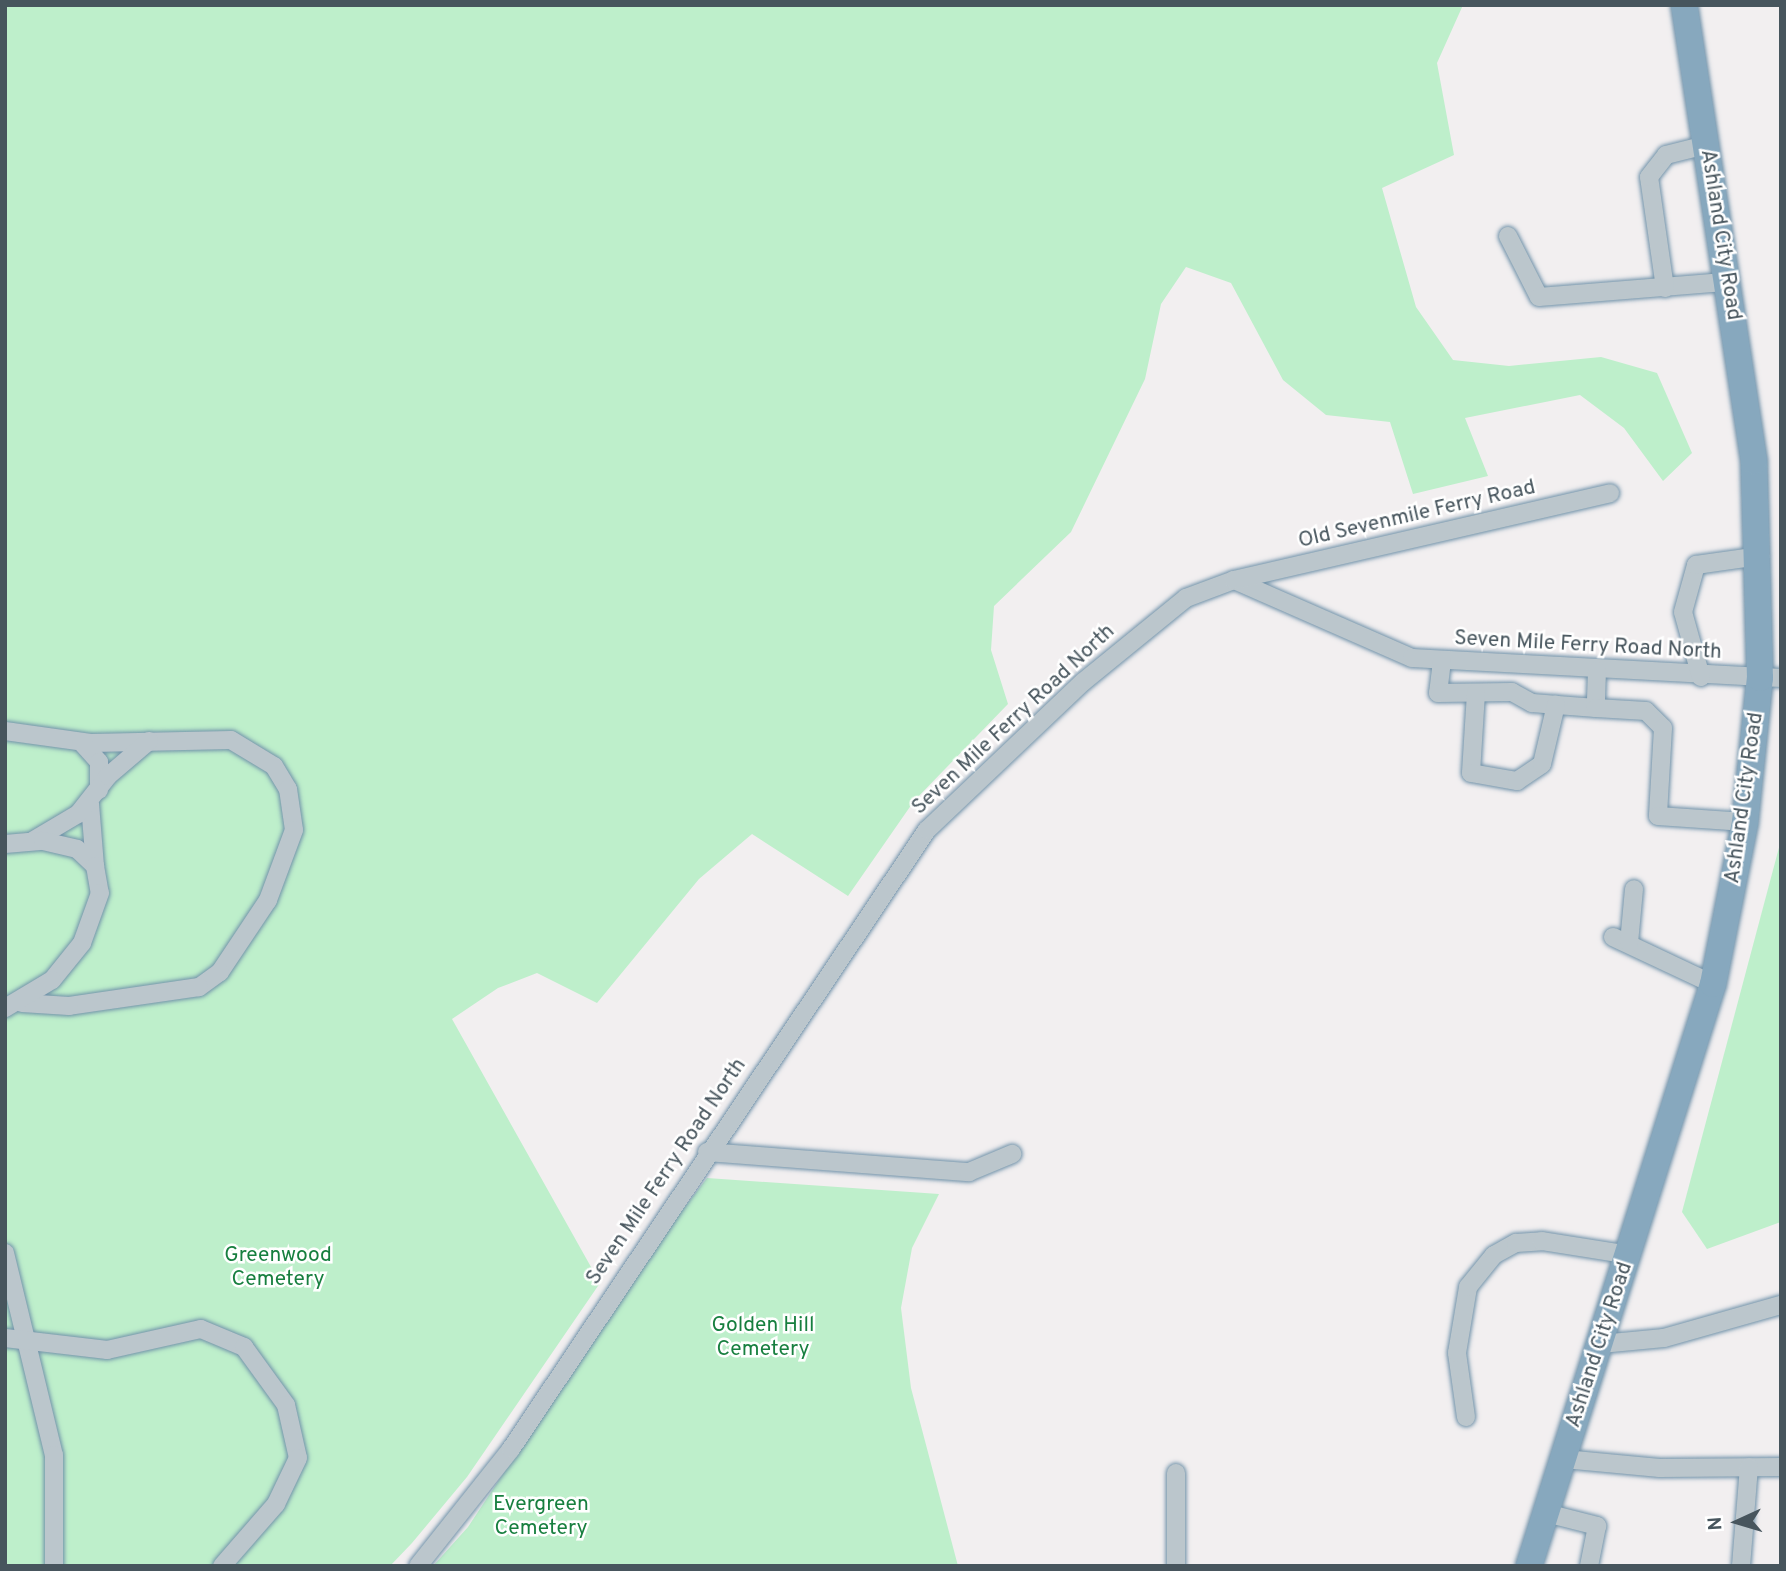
<!DOCTYPE html>
<style>
body{margin:0}
#map{position:relative;width:1786px;height:1571px;overflow:hidden;background:#f2eff0;font-family:Overpass,sans-serif}
div>[style]{position:absolute}
[style*='--x']{left:calc(var(--x)*1px);top:calc(var(--y)*1px);width:calc(var(--w)*1px);rotate:calc(var(--a)*1deg)}
.green>*{inset:0;background:#beefcb}
.roads{filter:drop-shadow(0 0 2px #7293aa) drop-shadow(0 0 2px #7293aa)}
.minor>*{height:18px;margin:-9px;padding:0 9px;transform-origin:9px;border-radius:9px;background:#bbc6cc}
.highway>*{height:26px;margin:-13px;padding:0 13px;transform-origin:13px;border-radius:13px;background:#87a8be}
span{translate:-50% -50%;white-space:nowrap;text-align:center;line-height:1.15;-webkit-text-stroke:5px #fff;paint-order:stroke}
.street-label{font-size:21px;color:#47555d}
.park-label{font-size:21px;color:#177f3f}
.frame{position:absolute;inset:0;border:7px solid #47555d;pointer-events:none}
.north{position:absolute;left:1702px;top:1487px;width:70px;height:70px;-webkit-text-stroke:5px #fff;paint-order:stroke;rotate:266deg;font-size:19px;font-weight:700;line-height:28px;text-align:center;color:#47555d}
.north::after{content:'';display:block;margin:auto;width:24px;height:32px;background:#47555d;clip-path:polygon(50% 0,100% 100%,50% 72%,0 100%)}
</style>
<div id="map">
<div class="green">
<i style="clip-path:polygon(5px 5px,1463px 5px,1437px 63px,1454px 155px,1382px 188px,1416px 307px,1453px 360px,1509px 366px,1601px 357px,1657px 373px,1692px 453px,1663px 481px,1624px 428px,1580px 395px,1465px 418px,1488px 476px,1413px 494px,1390px 422px,1326px 415px,1283px 380px,1231px 283px,1186px 267px,1161px 304px,1145px 379px,1071px 532px,994px 606px,991px 650px,1008px 704px,914px 801px,848px 896px,752px 834px,699px 879px,597px 1003px,537px 973px,498px 988px,452px 1019px,600px 1283px,467px 1477px,412px 1543px,390px 1566px,5px 1566px)"></i>
<i style="clip-path:polygon(1781px 840px,1781px 1222px,1707px 1249px,1682px 1212px)"></i>
<i style="clip-path:polygon(707px 1178px,939px 1194px,912px 1248px,901px 1308px,911px 1388px,958px 1566px,433px 1566px,468px 1527px,644px 1260px)"></i>
</div>
<div class="roads">
<div class="minor">
<i style="--x:1508;--y:236;--w:68;--a:63.1"></i>
<i style="--x:1539;--y:297;--w:189;--a:-4.6"></i>
<i style="--x:1665;--y:288;--w:112;--a:-98.2"></i>
<i style="--x:1649;--y:177;--w:28;--a:-52"></i>
<i style="--x:1666;--y:155;--w:41;--a:-14"></i>
<i style="--x:1234;--y:580;--w:194;--a:23.7"></i>
<i style="--x:1412;--y:658;--w:370;--a:3.1"></i>
<i style="--x:1442;--y:661;--w:32;--a:97"></i>
<i style="--x:1438;--y:693;--w:74;--a:-0.8"></i>
<i style="--x:1512;--y:692;--w:23;--a:29"></i>
<i style="--x:1532;--y:703;--w:64;--a:4.5"></i>
<i style="--x:1597;--y:671;--w:37;--a:92"></i>
<i style="--x:1596;--y:708;--w:50;--a:3.4"></i>
<i style="--x:1646;--y:711;--w:24;--a:45"></i>
<i style="--x:1663;--y:728;--w:88;--a:93.3"></i>
<i style="--x:1658;--y:816;--w:87;--a:3.9"></i>
<i style="--x:1701;--y:677;--w:67;--a:-105.5"></i>
<i style="--x:1683;--y:612;--w:49;--a:-74.5"></i>
<i style="--x:1696;--y:565;--w:65;--a:-8"></i>
<i style="--x:1476;--y:693;--w:80;--a:93.6"></i>
<i style="--x:1471;--y:773;--w:47;--a:9.9"></i>
<i style="--x:1517;--y:781;--w:30;--a:-34"></i>
<i style="--x:1542;--y:764;--w:61;--a:-76.7"></i>
<i style="--x:5;--y:731;--w:88;--a:7.9"></i>
<i style="--x:92;--y:743;--w:139;--a:-1.2"></i>
<i style="--x:231;--y:740;--w:50;--a:31.2"></i>
<i style="--x:274;--y:766;--w:27;--a:59"></i>
<i style="--x:288;--y:789;--w:41;--a:81.7"></i>
<i style="--x:294;--y:830;--w:75;--a:110.4"></i>
<i style="--x:268;--y:900;--w:87;--a:123.7"></i>
<i style="--x:220;--y:972;--w:26;--a:144"></i>
<i style="--x:199;--y:987;--w:131;--a:171.7"></i>
<i style="--x:69;--y:1006;--w:47;--a:-176.3"></i>
<i style="--x:81;--y:742;--w:27;--a:48"></i>
<i style="--x:99;--y:762;--w:28;--a:90"></i>
<i style="--x:90;--y:804;--w:62;--a:85.4"></i>
<i style="--x:34;--y:840;--w:51;--a:-30.6"></i>
<i style="--x:78;--y:814;--w:48;--a:-51.7"></i>
<i style="--x:108;--y:776;--w:54;--a:-40.5"></i>
<i style="--x:5;--y:844;--w:38;--a:-5"></i>
<i style="--x:43;--y:841;--w:35;--a:13"></i>
<i style="--x:77;--y:849;--w:25;--a:43"></i>
<i style="--x:95;--y:866;--w:27;--a:80"></i>
<i style="--x:100;--y:893;--w:53;--a:109.8"></i>
<i style="--x:82;--y:943;--w:48;--a:129"></i>
<i style="--x:52;--y:980;--w:55;--a:149.2"></i>
<i style="--x:1613;--y:937;--w:110;--a:25.2"></i>
<i style="--x:1629;--y:943;--w:54;--a:-84.7"></i>
<i style="--x:707;--y:1152;--w:263;--a:4.4"></i>
<i style="--x:969;--y:1172;--w:47;--a:-22.7"></i>
<i style="--x:5;--y:1253;--w:208;--a:76.4"></i>
<i style="--x:54;--y:1455;--w:111;--a:90"></i>
<i style="--x:5;--y:1338;--w:103;--a:6.7"></i>
<i style="--x:107;--y:1350;--w:96;--a:-12.6"></i>
<i style="--x:201;--y:1329;--w:47;--a:22.7"></i>
<i style="--x:244;--y:1347;--w:72;--a:54.1"></i>
<i style="--x:286;--y:1405;--w:54;--a:77.2"></i>
<i style="--x:298;--y:1458;--w:51;--a:115.6"></i>
<i style="--x:276;--y:1504;--w:82;--a:131.1"></i>
<i style="--x:1601;--y:1344;--w:63;--a:-5.4"></i>
<i style="--x:1664;--y:1338;--w:122;--a:-15.8"></i>
<i style="--x:1466;--y:1417;--w:65;--a:-98"></i>
<i style="--x:1457;--y:1353;--w:67;--a:-80.5"></i>
<i style="--x:1468;--y:1287;--w:41;--a:-50.9"></i>
<i style="--x:1494;--y:1255;--w:25;--a:-29"></i>
<i style="--x:1516;--y:1243;--w:26;--a:-4"></i>
<i style="--x:1542;--y:1241;--w:89;--a:9"></i>
<i style="--x:1564;--y:1459;--w:96;--a:5.4"></i>
<i style="--x:1660;--y:1468;--w:121;--a:-0.5"></i>
<i style="--x:1546;--y:1513;--w:53;--a:14.3"></i>
<i style="--x:1597;--y:1526;--w:41;--a:101.3"></i>
<i style="--x:418;--y:1566;--w:149;--a:-51.5"></i>
<i style="--x:511;--y:1449;--w:746;--a:-56.1"></i>
<i style="--x:927;--y:830;--w:215;--a:-43.5"></i>
<i style="--x:1083;--y:682;--w:133;--a:-39.2"></i>
<i style="--x:1186;--y:598;--w:51;--a:-20.6"></i>
<i style="--x:1234;--y:580;--w:386;--a:-13"></i>
<i style="--x:1176;--y:1566;--w:93;--a:-90"></i>
<i style="--x:1741;--y:1566;--w:99;--a:-85.4"></i>
</div>
<div class="highway">
<i style="--x:1529;--y:1566;--w:610;--a:-72.46"></i>
<i style="--x:1713;--y:984;--w:165;--a:-78.8"></i>
<i style="--x:1745;--y:822;--w:145;--a:-84.1"></i>
<i style="--x:1760;--y:678;--w:217;--a:-91.6"></i>
<i style="--x:1754;--y:461;--w:461;--a:-98.7"></i>
</div>
</div>
<div class="street-label">
<span style="left:1720px;top:235px;rotate:81deg">Ashland City Road</span>
<span style="left:1417px;top:515px;rotate:-13deg">Old Sevenmile Ferry Road</span>
<span style="left:1588px;top:646px;rotate:3deg">Seven Mile Ferry Road North</span>
<span style="left:1014px;top:720px;rotate:-43deg">Seven Mile Ferry Road North</span>
<span style="left:1745px;top:798px;rotate:-82deg">Ashland City Road</span>
<span style="left:667px;top:1172px;rotate:-56deg">Seven Mile Ferry Road North</span>
<span style="left:1600px;top:1345px;rotate:-72deg">Ashland City Road</span>
</div>
<div class="park-label">
<span style="left:278px;top:1268px">Greenwood<br>Cemetery</span>
<span style="left:763px;top:1338px">Golden Hill<br>Cemetery</span>
<span style="left:541px;top:1517px">Evergreen<br>Cemetery</span>
</div>
<div class="frame"></div>
<div class="north">N</div>
</div>
